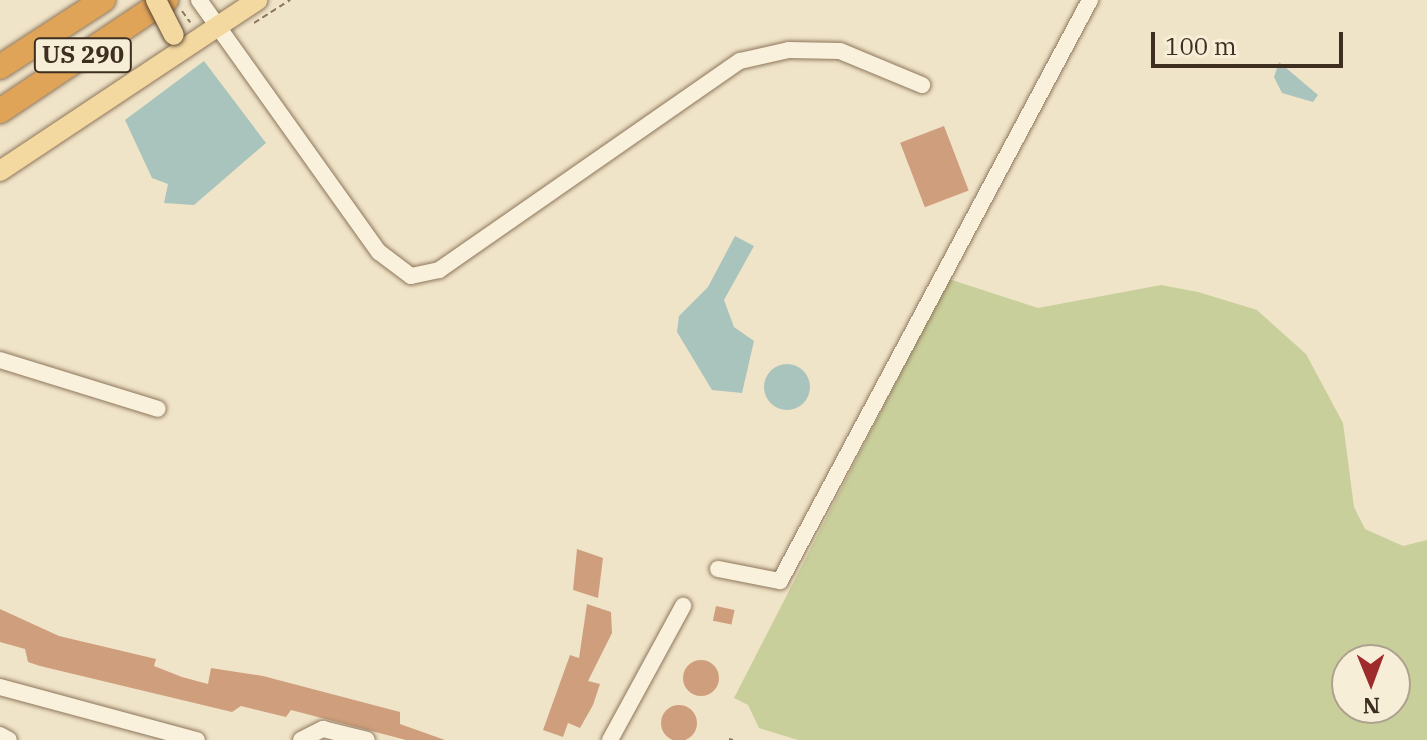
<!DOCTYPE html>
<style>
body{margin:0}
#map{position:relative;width:1427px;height:740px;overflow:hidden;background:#f0e4c8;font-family:"IBM Plex Serif",serif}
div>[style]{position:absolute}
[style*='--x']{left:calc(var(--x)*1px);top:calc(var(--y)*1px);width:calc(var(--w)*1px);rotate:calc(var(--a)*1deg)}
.green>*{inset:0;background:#c9cf9b}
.water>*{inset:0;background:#a9c4bc}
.round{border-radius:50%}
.building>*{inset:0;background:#cf9f7d;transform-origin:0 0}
.path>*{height:2px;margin-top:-1px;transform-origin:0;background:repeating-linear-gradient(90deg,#8d765c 0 6px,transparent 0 10px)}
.roads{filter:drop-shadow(0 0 2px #8d765c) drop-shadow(0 0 2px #8d765c)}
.minor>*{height:16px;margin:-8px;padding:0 8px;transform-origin:8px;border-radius:8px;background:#faf1dc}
.major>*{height:20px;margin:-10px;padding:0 10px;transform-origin:10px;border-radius:10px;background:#f3d9a0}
.highway>*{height:24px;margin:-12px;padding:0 12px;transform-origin:12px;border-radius:12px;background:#e0a458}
.bridges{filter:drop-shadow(0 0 2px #5b4430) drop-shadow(0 0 2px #5b4430)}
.major-bridge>*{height:20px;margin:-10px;padding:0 10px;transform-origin:10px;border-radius:10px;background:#f3d9a0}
span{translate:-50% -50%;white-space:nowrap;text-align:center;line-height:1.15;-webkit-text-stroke:6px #f7eed8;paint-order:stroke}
.shield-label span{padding:2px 6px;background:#f7eed8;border:2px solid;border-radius:6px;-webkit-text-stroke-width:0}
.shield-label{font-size:24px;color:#3d2e20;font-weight:700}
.north{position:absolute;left:1331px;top:644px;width:80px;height:80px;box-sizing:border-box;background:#f7eed8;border:2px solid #ada18e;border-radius:50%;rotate:179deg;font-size:22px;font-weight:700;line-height:32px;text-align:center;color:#3d2e20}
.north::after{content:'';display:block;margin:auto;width:28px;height:36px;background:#9e2a2b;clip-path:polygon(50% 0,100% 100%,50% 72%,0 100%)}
.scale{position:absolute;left:1151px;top:32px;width:192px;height:36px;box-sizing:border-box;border:4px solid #3d2e20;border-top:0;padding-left:10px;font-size:24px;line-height:28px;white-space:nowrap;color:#3d2e20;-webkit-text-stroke:6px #f7eed8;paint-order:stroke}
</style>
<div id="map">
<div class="green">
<i style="clip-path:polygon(evenodd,949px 279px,1038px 308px,1161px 285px,1198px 292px,1257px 310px,1306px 354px,1343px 423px,1354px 507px,1365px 529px,1403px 546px,1427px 540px,1427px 740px,798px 740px,759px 728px,748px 705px,734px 698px,949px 279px,1347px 660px,1395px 660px,1395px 708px,1347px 708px,1347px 660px)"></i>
</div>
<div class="water">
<i style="clip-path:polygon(204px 61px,266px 143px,194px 205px,164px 203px,168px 184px,152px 178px,125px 120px)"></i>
<i style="clip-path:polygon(1279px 62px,1318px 95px,1313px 102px,1282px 93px,1274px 77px)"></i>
<i style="clip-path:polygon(735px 236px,754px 246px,724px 300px,734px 327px,754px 341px,742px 393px,712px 390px,677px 332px,679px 316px,708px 287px)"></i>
<i class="round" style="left:764px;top:364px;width:46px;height:46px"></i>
</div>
<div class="building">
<i style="left:944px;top:126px;width:69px;height:47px;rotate:69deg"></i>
<i style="clip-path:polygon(577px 549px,603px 558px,598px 598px,573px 590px)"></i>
<i style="clip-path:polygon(587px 604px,611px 612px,612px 633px,588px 681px,600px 684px,593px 705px,580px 728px,568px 723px,563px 737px,543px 730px,570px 655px,579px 658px)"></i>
<i style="left:716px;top:606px;width:19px;height:15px;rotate:12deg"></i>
<i style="clip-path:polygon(0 609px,59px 636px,156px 659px,154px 666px,182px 677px,208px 684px,211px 668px,263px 676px,400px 712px,400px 724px,445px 740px,406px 740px,291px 710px,286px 717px,241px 706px,232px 712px,40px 666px,28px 662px,25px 649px,0 642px)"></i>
<i class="round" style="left:683px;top:660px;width:36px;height:36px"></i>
<i class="round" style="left:661px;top:705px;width:36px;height:36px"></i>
</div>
<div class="path">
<i style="--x:182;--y:11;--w:14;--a:54"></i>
<i style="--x:254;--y:23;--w:43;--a:-32.6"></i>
<i style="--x:729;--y:739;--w:4;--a:14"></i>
</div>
<div class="roads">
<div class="minor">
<i style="--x:199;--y:0;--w:310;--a:54.5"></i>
<i style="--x:379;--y:252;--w:40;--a:37"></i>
<i style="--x:411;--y:276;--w:29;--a:-12"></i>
<i style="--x:439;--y:270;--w:366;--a:-34.8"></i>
<i style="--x:740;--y:61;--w:50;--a:-12.7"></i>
<i style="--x:789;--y:50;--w:51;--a:1.1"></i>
<i style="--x:840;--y:51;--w:89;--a:22.5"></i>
<i style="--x:0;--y:360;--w:165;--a:17.2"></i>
<i style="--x:718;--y:569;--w:63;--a:11"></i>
<i style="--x:780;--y:581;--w:659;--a:-61.92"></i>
<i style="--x:0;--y:687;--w:204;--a:15.1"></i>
<i style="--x:0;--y:735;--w:10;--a:29"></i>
<i style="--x:301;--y:740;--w:25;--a:-27"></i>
<i style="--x:323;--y:729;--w:45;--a:14"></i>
<i style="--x:610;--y:740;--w:153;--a:-61.4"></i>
</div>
<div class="major">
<i style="--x:0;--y:171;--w:309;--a:-33.6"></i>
</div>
<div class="highway">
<i style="--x:0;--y:67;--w:123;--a:-33"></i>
<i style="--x:0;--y:111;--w:200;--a:-33.8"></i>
</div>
</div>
<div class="bridges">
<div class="major-bridge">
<i style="--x:156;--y:0;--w:39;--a:63"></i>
</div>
</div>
<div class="shield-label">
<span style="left:83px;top:55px">US 290</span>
</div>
<div class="north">N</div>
<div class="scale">100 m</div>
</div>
